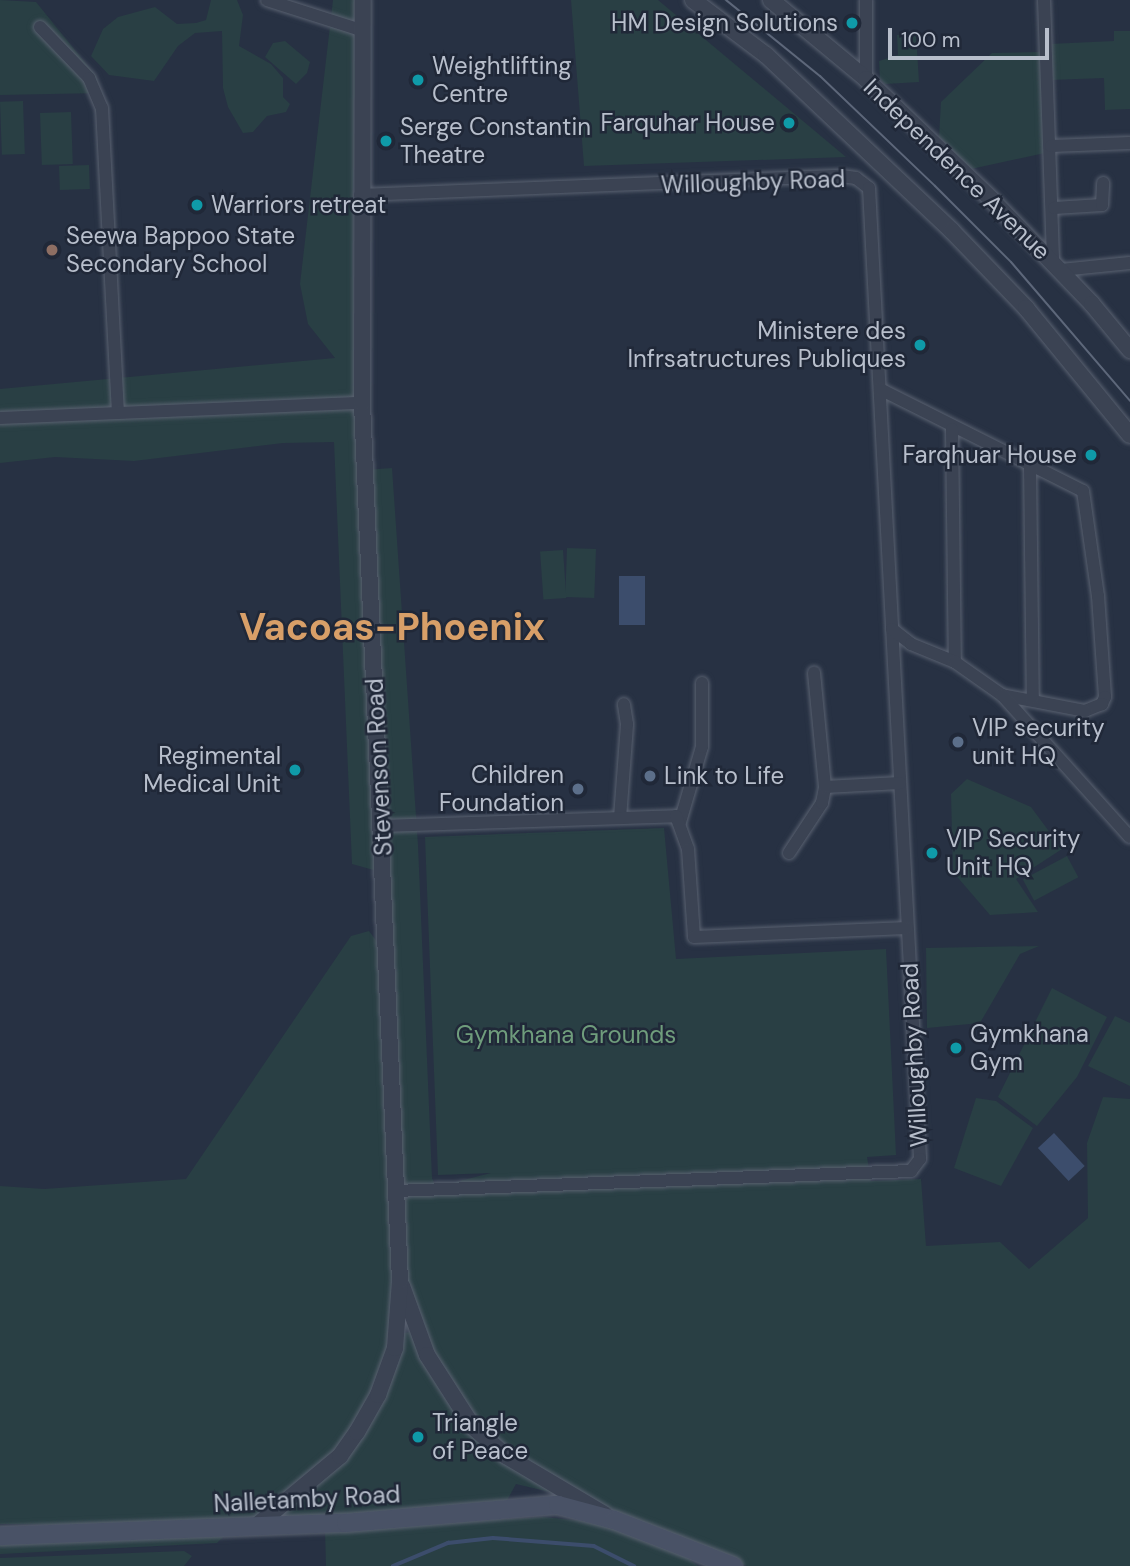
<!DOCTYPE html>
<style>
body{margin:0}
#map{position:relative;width:1130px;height:1566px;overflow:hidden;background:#273143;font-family:"DM Sans",sans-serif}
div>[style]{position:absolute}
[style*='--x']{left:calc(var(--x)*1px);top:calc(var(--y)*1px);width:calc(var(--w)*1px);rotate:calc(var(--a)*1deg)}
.green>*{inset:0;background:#293f44;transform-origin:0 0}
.water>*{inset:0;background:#3c4d6c;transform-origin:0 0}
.stream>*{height:3.5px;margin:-1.75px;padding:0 1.75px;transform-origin:1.75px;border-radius:1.75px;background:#3c4d6c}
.roads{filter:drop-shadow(0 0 2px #596170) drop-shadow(0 0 2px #596170)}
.minor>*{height:12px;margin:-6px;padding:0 6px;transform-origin:6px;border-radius:6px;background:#3b4353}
.tertiary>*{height:16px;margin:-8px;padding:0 8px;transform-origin:8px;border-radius:8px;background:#3b4353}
.secondary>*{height:18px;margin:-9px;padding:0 9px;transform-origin:9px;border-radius:9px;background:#495266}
.tram>*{height:2px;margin:-1px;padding:0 1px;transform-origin:1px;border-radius:1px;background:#5d677a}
.dots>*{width:19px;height:19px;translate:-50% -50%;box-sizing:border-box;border:4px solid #202838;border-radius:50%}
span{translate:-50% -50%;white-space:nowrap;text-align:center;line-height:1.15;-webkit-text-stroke:5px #202838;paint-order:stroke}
.poi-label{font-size:24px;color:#b8bfcc}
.right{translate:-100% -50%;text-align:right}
.left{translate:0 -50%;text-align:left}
.street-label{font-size:24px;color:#b8bfcc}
.park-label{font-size:24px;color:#6f9d7c}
.town-label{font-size:38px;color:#d89f68;font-weight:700}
.scale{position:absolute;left:888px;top:28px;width:161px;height:32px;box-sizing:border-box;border:4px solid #b8bfcc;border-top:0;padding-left:9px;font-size:21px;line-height:24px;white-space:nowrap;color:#b8bfcc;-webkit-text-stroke:5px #202838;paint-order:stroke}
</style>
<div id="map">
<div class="green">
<i style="clip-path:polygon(0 0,36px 2px,96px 76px,101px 93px,0 95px)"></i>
<i style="clip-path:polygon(211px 0,237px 0,243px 15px,239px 46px,271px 64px,283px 78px,283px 97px,290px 104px,286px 112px,267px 116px,253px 132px,243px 133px,228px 107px,223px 88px,222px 31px,195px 33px,178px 46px,154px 81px,109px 75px,91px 56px,103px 29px,118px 17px,155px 7px,177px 24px,196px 23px,206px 20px)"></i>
<i style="clip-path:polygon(evenodd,333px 0,361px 0,353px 194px,354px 358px,364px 470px,392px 468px,418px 845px,432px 1178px,436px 1187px,491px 1173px,438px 1175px,425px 837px,664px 828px,676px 959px,886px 949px,896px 1155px,867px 1157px,871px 1181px,921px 1179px,926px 1246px,1000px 1242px,1029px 1269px,1088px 1218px,1087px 1143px,1103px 1097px,1130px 1099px,1130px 1566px,747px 1566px,584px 1500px,516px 1484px,506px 1502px,296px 1522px,277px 1511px,253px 1527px,0 1524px,0 1186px,44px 1189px,186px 1179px,351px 936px,369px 931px,381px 947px,388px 874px,352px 864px,334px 442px,283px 443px,134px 461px,55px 457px,0 463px,0 389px,335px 358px,308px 324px,300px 284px,333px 0,415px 1305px,416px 1331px,399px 1334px,392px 1306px,415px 1305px)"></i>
<i style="clip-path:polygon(571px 0,658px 0,846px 157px,584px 166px)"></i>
<i style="clip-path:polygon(1114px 31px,1130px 31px,1130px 109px,1105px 110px,1104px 78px,1050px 80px,1049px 44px,1114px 41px)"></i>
<i style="clip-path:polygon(916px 34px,919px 82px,885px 84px,880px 79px,879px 61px,898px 55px,897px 35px)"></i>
<i style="clip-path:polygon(285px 41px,310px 62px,307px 73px,296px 84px,265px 57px,273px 43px)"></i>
<i style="clip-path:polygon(1040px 52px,1045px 153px,971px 169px,939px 137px,941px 102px,992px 53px)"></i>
<i style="left:23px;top:101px;width:53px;height:23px;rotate:88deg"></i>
<i style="left:71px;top:112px;width:52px;height:31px;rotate:88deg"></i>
<i style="left:89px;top:165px;width:24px;height:30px;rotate:88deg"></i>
<i style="left:567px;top:548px;width:29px;height:49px;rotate:2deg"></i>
<i style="left:563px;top:550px;width:48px;height:23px;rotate:86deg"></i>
<i style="clip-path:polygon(967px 779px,1031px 807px,1062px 849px,1016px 879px,1038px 912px,990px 915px,953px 872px,951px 794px)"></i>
<i style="left:1067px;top:856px;width:24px;height:50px;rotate:62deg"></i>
<i style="clip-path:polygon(1039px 946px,1020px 954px,980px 1023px,927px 1028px,926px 948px)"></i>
<i style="clip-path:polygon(1052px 988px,1107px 1017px,1077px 1077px,1037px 1126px,998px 1097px)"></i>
<i style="clip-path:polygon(1115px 1016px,1130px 1023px,1130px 1086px,1088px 1066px)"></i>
<i style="clip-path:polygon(976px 1098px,996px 1101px,1033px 1128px,1001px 1186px,954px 1168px)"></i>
<i style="clip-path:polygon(543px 1517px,602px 1523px,682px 1554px,698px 1566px,326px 1566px,325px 1530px)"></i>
<i style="clip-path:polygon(226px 1534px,217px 1543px,0 1554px,0 1540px)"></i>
<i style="clip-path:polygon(184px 1551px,192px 1556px,184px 1566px,0 1566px,0 1558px)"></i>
</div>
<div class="water">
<i style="left:619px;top:576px;width:26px;height:49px"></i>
<i style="left:1054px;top:1133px;width:45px;height:22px;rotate:47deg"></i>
</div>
<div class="stream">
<i style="--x:393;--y:1566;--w:60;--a:-22.7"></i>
<i style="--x:448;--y:1543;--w:45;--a:-6.3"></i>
<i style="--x:493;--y:1538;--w:101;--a:4.5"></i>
<i style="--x:594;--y:1546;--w:45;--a:26.6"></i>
</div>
<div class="roads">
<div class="minor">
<i style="--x:267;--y:0;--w:99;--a:17.7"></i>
<i style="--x:866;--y:0;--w:79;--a:90"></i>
<i style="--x:1044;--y:0;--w:261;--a:88"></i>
<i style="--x:40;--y:27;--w:71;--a:46.1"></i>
<i style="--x:89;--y:78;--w:33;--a:67"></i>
<i style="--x:102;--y:108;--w:302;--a:87"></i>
<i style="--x:1051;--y:146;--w:79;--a:-2.2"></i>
<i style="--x:360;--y:195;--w:482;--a:-2.3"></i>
<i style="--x:842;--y:176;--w:14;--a:8"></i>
<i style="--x:856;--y:178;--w:16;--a:38"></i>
<i style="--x:869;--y:188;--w:972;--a:86.99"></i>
<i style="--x:920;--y:1159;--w:15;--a:127"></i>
<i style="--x:911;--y:1171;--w:515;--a:177.78"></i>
<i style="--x:1054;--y:208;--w:48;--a:-3.6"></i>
<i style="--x:1102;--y:205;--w:22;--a:-87"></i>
<i style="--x:1061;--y:270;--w:69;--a:-5.8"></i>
<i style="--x:880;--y:389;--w:227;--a:26.7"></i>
<i style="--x:1083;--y:491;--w:106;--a:81.9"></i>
<i style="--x:1098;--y:596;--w:101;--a:86"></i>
<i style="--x:1105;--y:697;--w:8;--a:113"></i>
<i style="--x:1102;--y:704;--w:18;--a:158"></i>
<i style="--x:1085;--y:711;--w:85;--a:-169.1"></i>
<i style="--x:0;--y:418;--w:362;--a:-2.4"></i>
<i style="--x:952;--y:429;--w:233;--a:89.3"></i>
<i style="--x:1030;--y:466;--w:232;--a:89.3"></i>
<i style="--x:892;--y:629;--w:24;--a:38"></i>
<i style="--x:911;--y:644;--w:48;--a:22.2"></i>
<i style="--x:955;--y:662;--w:57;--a:35.1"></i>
<i style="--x:1002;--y:695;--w:191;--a:48"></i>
<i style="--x:825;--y:787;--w:75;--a:-3.1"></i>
<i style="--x:620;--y:818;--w:94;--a:-85.7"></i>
<i style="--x:627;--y:724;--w:20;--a:-99"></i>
<i style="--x:680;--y:822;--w:78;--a:-73.7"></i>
<i style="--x:702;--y:747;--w:64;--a:-90"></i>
<i style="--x:382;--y:826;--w:294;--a:-1.9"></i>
<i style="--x:676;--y:816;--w:35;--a:70"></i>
<i style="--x:688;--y:849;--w:88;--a:86.1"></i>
<i style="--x:694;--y:937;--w:213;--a:-2.4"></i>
<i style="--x:789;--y:853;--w:60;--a:-56.6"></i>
<i style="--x:822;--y:803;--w:16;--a:-79"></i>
<i style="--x:825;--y:787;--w:115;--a:-95.5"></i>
</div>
<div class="tertiary">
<i style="--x:693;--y:0;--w:91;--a:37"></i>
<i style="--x:766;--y:55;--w:256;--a:43.4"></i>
<i style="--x:952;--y:231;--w:107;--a:46.1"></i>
<i style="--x:1026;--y:308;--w:164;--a:50.7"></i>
<i style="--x:771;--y:0;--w:124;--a:39.7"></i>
<i style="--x:866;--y:79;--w:175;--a:43.8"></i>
<i style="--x:992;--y:200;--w:144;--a:46.1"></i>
<i style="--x:1092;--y:304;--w:60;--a:50.4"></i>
<i style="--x:402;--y:1286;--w:73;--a:70.1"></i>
<i style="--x:427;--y:1355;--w:85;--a:57.4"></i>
<i style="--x:473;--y:1427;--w:44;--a:41.3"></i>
<i style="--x:506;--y:1456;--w:114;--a:30.6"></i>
<i style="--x:255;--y:1527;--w:111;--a:-39.9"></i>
<i style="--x:340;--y:1456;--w:29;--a:-55"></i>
<i style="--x:357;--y:1432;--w:43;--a:-60.4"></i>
<i style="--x:378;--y:1395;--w:50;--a:-70.1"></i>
<i style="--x:395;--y:1348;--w:67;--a:-85.7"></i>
<i style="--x:400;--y:1281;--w:879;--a:-92.48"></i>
<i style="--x:362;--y:403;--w:403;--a:-89.9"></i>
</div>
<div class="secondary">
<i style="--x:0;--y:1536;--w:346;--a:-2.2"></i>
<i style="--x:346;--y:1523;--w:213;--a:-4.9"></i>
<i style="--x:558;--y:1505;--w:58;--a:15"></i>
<i style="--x:614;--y:1520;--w:128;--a:21.1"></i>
</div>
</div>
<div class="tram">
<i style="--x:726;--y:0;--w:121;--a:39"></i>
<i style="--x:820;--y:76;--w:159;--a:43.7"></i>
<i style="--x:935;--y:186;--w:107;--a:45"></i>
<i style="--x:1011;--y:262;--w:183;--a:49.4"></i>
</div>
<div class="dots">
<i style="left:852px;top:23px;background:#0f9aa8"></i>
<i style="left:418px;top:80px;background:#0f9aa8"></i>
<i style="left:789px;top:123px;background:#0f9aa8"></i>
<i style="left:386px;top:141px;background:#0f9aa8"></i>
<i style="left:197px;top:205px;background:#0f9aa8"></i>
<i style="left:52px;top:250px;background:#8d6e63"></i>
<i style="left:920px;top:345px;background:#0f9aa8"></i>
<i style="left:1091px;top:455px;background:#0f9aa8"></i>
<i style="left:958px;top:742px;background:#5c6f8a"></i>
<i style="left:295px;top:770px;background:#0f9aa8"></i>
<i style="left:650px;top:776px;background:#5c6f8a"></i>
<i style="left:578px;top:789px;background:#5c6f8a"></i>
<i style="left:932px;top:853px;background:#0f9aa8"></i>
<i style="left:956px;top:1048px;background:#0f9aa8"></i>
<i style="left:418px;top:1437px;background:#0f9aa8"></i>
</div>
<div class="poi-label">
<span class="right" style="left:838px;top:23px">HM Design Solutions</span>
<span class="left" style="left:432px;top:80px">Weightlifting<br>Centre</span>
<span class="right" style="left:775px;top:123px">Farquhar House</span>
<span class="left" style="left:400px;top:141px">Serge Constantin<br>Theatre</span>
<span class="left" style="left:211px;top:205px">Warriors retreat</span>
<span class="left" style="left:66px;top:250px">Seewa Bappoo State<br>Secondary School</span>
<span class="right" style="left:906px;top:345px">Ministere des<br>Infrsatructures Publiques</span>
<span class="right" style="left:1077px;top:455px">Farqhuar House</span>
<span class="left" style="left:972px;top:742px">VIP security<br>unit HQ</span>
<span class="right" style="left:281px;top:770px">Regimental<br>Medical Unit</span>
<span class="right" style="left:564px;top:789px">Children<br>Foundation</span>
<span class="left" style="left:664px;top:776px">Link to Life</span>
<span class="left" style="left:946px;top:853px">VIP Security<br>Unit HQ</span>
<span class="left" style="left:970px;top:1048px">Gymkhana<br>Gym</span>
<span class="left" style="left:432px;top:1437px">Triangle<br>of Peace</span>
</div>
<div class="street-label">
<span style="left:957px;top:169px;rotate:44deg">Independence Avenue</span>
<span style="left:753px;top:182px;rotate:-2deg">Willoughby Road</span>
<span style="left:379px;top:767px;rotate:-93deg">Stevenson Road</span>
<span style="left:914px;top:1055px;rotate:-93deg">Willoughby Road</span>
<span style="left:307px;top:1499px;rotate:-3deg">Nalletamby Road</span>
</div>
<div class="park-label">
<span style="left:566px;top:1035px">Gymkhana Grounds</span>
</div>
<div class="town-label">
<span style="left:392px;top:628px">Vacoas-Phoenix</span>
</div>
<div class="scale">100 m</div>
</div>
